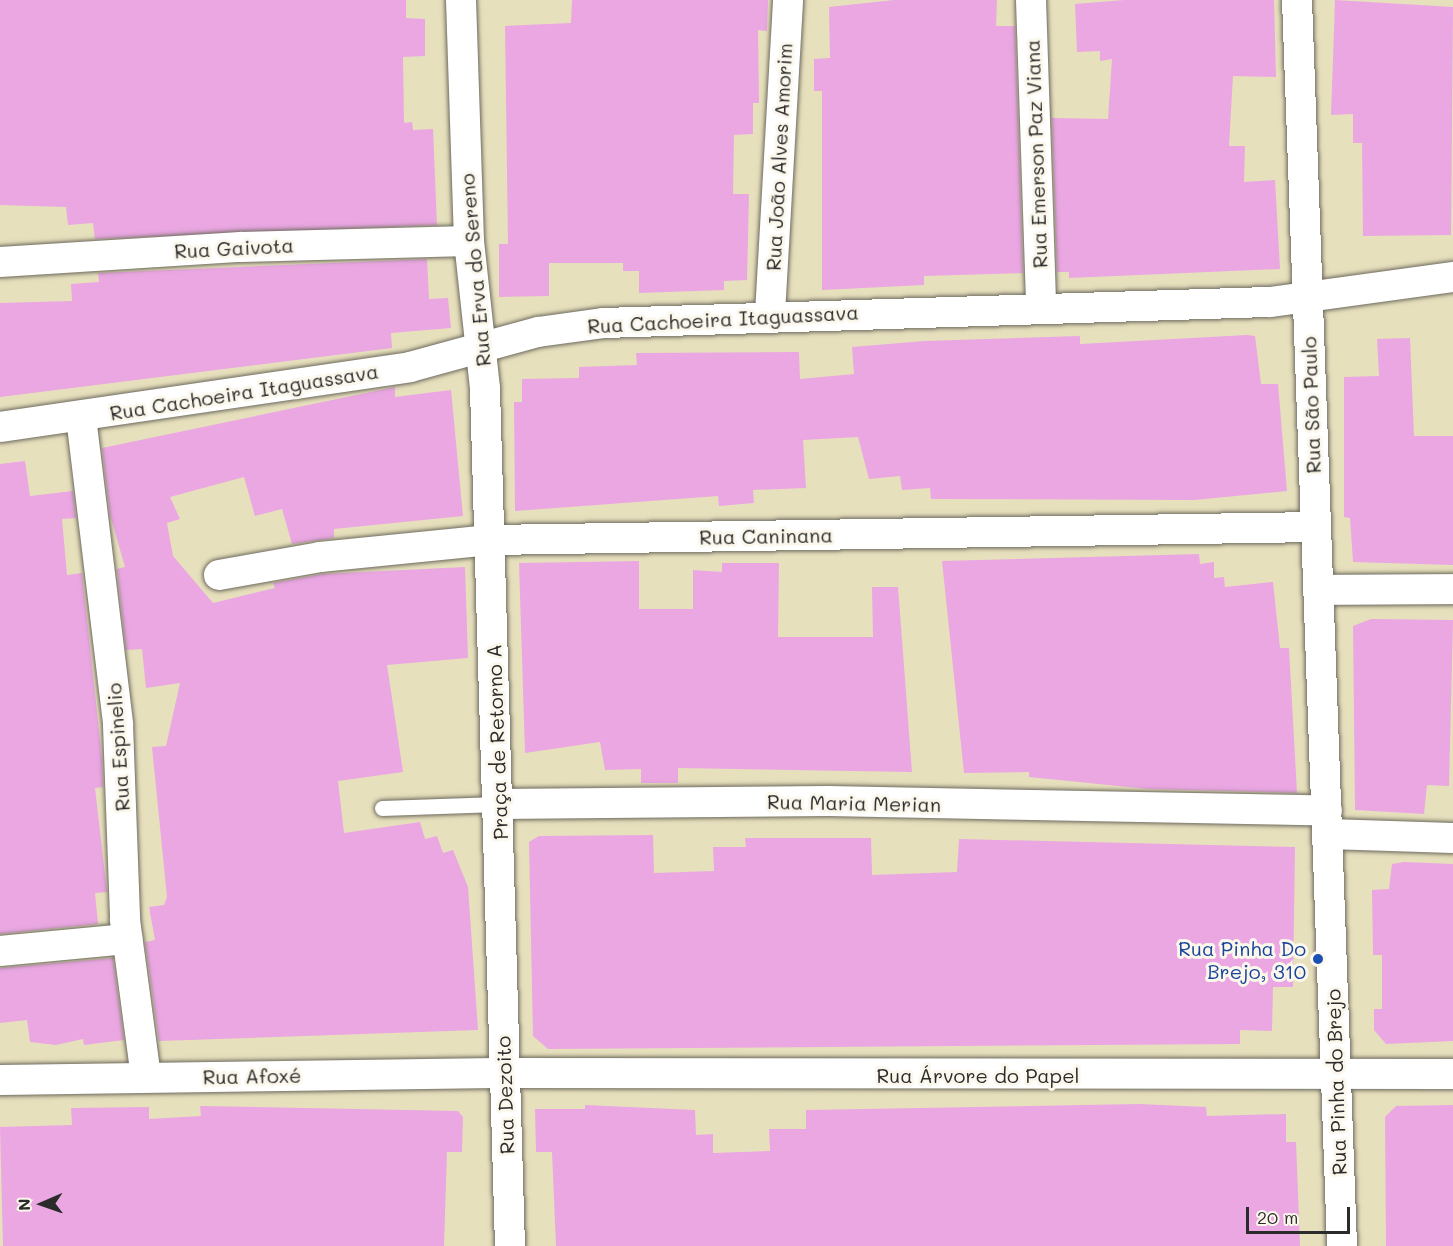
<!DOCTYPE html>
<meta charset="utf-8">
<style>
body{margin:0}
#map{position:relative;width:1453px;height:1246px;overflow:hidden;background:#e7e0bd;font-family:Mali,sans-serif}
div>[style]{position:absolute}
[style*='--x']{left:calc(var(--x)*1px);top:calc(var(--y)*1px);width:calc(var(--w)*1px);rotate:calc(var(--a)*1deg)}
.building>*{inset:0;background:#eaa7e2}
.roads{filter:drop-shadow(0 0 2px #6d6a5e) drop-shadow(0 0 2px #6d6a5e)}
.service>*{height:15px;margin:-7.5px;padding:0 7.5px;transform-origin:7.5px;border-radius:7.5px;background:#fff}
.minor>*{height:30px;margin:-15px;padding:0 15px;transform-origin:15px;border-radius:15px;background:#fff}
.dots>*{width:16px;height:16px;translate:-50% -50%;box-sizing:border-box;border:3px solid #fbf7ec;border-radius:50%}
span{translate:-50% -50%;white-space:nowrap;text-align:center;line-height:1.15;-webkit-text-stroke:6px #fbf7ec;paint-order:stroke}
.street-label{font-size:20px;color:#2b2b2b}
.transit-label{font-size:20px;color:#164399}
.right{translate:-100% -50%;text-align:right}
.north{position:absolute;left:12px;top:1174px;width:60px;height:60px;-webkit-text-stroke:4px #fbf7ec;paint-order:stroke;rotate:268deg;font-size:16px;font-weight:700;line-height:24px;text-align:center;color:#2b2b2b}
.north::after{content:'';display:block;margin:auto;width:21px;height:27px;background:#2b2b2b;clip-path:polygon(50% 0,100% 100%,50% 72%,0 100%)}
.scale{position:absolute;left:1246px;top:1207px;width:104px;height:27px;box-sizing:border-box;border:3px solid #2b2b2b;border-top:0;padding-left:8px;font-size:18px;line-height:21px;white-space:nowrap;color:#2b2b2b;-webkit-text-stroke:4px #fbf7ec;paint-order:stroke}
</style>
<div id="map">
<div class="building">
<i style="clip-path:polygon(0 0,406px 0,406px 18px,425px 19px,425px 56px,403px 57px,404px 123px,412px 122px,413px 130px,433px 129px,437px 225px,95px 239px,93px 223px,68px 225px,66px 207px,0 205px)"></i>
<i style="clip-path:polygon(572px 0,768px 0,767px 31px,758px 30px,759px 103px,753px 103px,753px 134px,734px 135px,733px 194px,749px 194px,747px 280px,724px 281px,724px 290px,639px 293px,639px 271px,623px 271px,623px 263px,549px 263px,549px 296px,499px 297px,499px 244px,508px 244px,505px 26px,571px 23px)"></i>
<i style="clip-path:polygon(894px 0,997px 0,996px 26px,1015px 26px,1023px 273px,924px 276px,924px 285px,822px 290px,822px 91px,814px 91px,814px 59px,830px 58px,829px 7px)"></i>
<i style="clip-path:polygon(1124px 0,1274px 0,1276px 77px,1233px 76px,1229px 146px,1245px 146px,1244px 182px,1275px 180px,1280px 269px,1069px 278px,1069px 272px,1057px 272px,1052px 118px,1108px 119px,1112px 59px,1100px 61px,1100px 51px,1077px 52px,1075px 4px)"></i>
<i style="clip-path:polygon(1335px 0,1453px 7px,1451px 235px,1363px 236px,1362px 143px,1353px 143px,1353px 114px,1331px 115px)"></i>
<i style="clip-path:polygon(427px 259px,429px 299px,448px 298px,451px 328px,391px 333px,392px 348px,0 397px,0 303px,72px 301px,71px 284px,99px 282px,98px 273px)"></i>
<i style="clip-path:polygon(1247px 335px,1255px 336px,1261px 384px,1278px 384px,1287px 491px,1194px 500px,931px 499px,930px 488px,902px 490px,900px 476px,869px 479px,858px 437px,803px 440px,806px 488px,753px 490px,754px 503px,719px 506px,718px 496px,515px 511px,514px 402px,522px 402px,522px 379px,579px 378px,579px 367px,637px 365px,636px 353px,799px 352px,800px 379px,854px 374px,852px 347px,925px 341px,1080px 336px,1080px 344px)"></i>
<i style="clip-path:polygon(1410px 338px,1414px 436px,1453px 436px,1453px 565px,1353px 562px,1350px 518px,1344px 517px,1344px 377px,1379px 376px,1377px 339px)"></i>
<i style="clip-path:polygon(395px 387px,395px 397px,451px 390px,463px 516px,334px 529px,334px 538px,292px 544px,282px 509px,255px 516px,244px 477px,170px 497px,180px 519px,167px 523px,173px 556px,213px 603px,275px 588px,273px 583px,322px 574px,465px 567px,468px 658px,387px 665px,403px 772px,338px 781px,344px 833px,420px 822px,425px 839px,437px 836px,443px 853px,453px 850px,468px 887px,478px 1030px,159px 1041px,145px 942px,155px 940px,149px 907px,164px 905px,167px 897px,152px 747px,166px 746px,180px 683px,146px 688px,142px 649px,126px 650px,117px 569px,125px 567px,110px 515px,102px 448px)"></i>
<i style="clip-path:polygon(25px 461px,30px 496px,73px 491px,76px 518px,62px 519px,67px 575px,82px 573px,102px 758px,103px 787px,95px 788px,107px 892px,95px 893px,98px 924px,0 934px,0 464px)"></i>
<i style="clip-path:polygon(1199px 554px,1200px 564px,1214px 562px,1214px 578px,1224px 577px,1225px 587px,1273px 582px,1280px 648px,1289px 648px,1297px 793px,1148px 789px,1029px 777px,1029px 772px,964px 773px,942px 561px)"></i>
<i style="clip-path:polygon(639px 561px,639px 609px,693px 609px,693px 570px,722px 572px,722px 563px,779px 563px,778px 637px,873px 637px,872px 587px,898px 587px,912px 772px,678px 768px,678px 783px,641px 783px,641px 769px,605px 770px,600px 742px,525px 753px,519px 563px)"></i>
<i style="clip-path:polygon(1371px 619px,1453px 620px,1449px 786px,1427px 785px,1424px 814px,1355px 810px,1353px 626px)"></i>
<i style="clip-path:polygon(653px 835px,654px 873px,714px 871px,713px 847px,746px 847px,745px 838px,871px 838px,872px 875px,957px 872px,959px 839px,1295px 847px,1293px 987px,1273px 987px,1272px 1031px,1240px 1030px,1240px 1044px,548px 1049px,533px 1036px,529px 842px,539px 836px)"></i>
<i style="clip-path:polygon(1404px 862px,1453px 864px,1453px 1041px,1386px 1044px,1374px 1030px,1374px 1009px,1382px 1009px,1382px 955px,1373px 955px,1372px 890px,1389px 889px,1392px 864px)"></i>
<i style="clip-path:polygon(113px 958px,124px 1040px,84px 1045px,83px 1039px,56px 1045px,30px 1042px,27px 1020px,0 1023px,0 968px)"></i>
<i style="clip-path:polygon(1139px 1104px,1206px 1107px,1207px 1116px,1286px 1114px,1286px 1142px,1296px 1142px,1300px 1246px,556px 1246px,552px 1152px,536px 1152px,535px 1109px,585px 1109px,585px 1105px,695px 1110px,696px 1135px,713px 1134px,713px 1153px,770px 1151px,769px 1129px,806px 1129px,806px 1110px)"></i>
<i style="clip-path:polygon(1453px 1105px,1453px 1246px,1386px 1246px,1385px 1117px,1396px 1106px)"></i>
<i style="clip-path:polygon(200px 1106px,458px 1111px,463px 1117px,462px 1152px,447px 1152px,444px 1246px,3px 1246px,0 1127px,72px 1125px,71px 1108px,149px 1107px,149px 1119px,201px 1116px)"></i>
</div>
<div class="roads">
<div class="service">
<i style="--x:382;--y:808;--w:116;--a:-2"></i>
</div>
<div class="minor">
<i style="--x:461;--y:0;--w:241;--a:88.1"></i>
<i style="--x:469;--y:241;--w:149;--a:83.8"></i>
<i style="--x:485;--y:389;--w:857;--a:88.33"></i>
<i style="--x:1031;--y:0;--w:307;--a:88.1"></i>
<i style="--x:1297;--y:0;--w:1247;--a:87.93"></i>
<i style="--x:0;--y:262;--w:241;--a:-3.6"></i>
<i style="--x:241;--y:247;--w:228;--a:-1.5"></i>
<i style="--x:770;--y:314;--w:315;--a:-86.7"></i>
<i style="--x:81;--y:417;--w:310;--a:83.1"></i>
<i style="--x:118;--y:725;--w:195;--a:87.9"></i>
<i style="--x:125;--y:920;--w:158;--a:82.4"></i>
<i style="--x:0;--y:427;--w:414;--a:-8.3"></i>
<i style="--x:410;--y:367;--w:133;--a:-15.3"></i>
<i style="--x:538;--y:332;--w:67;--a:-7.8"></i>
<i style="--x:604;--y:323;--w:666;--a:-1.81"></i>
<i style="--x:1270;--y:302;--w:185;--a:-7.8"></i>
<i style="--x:219;--y:575;--w:103;--a:-10.1"></i>
<i style="--x:320;--y:557;--w:171;--a:-5.7"></i>
<i style="--x:490;--y:540;--w:826;--a:-0.9"></i>
<i style="--x:1318;--y:590;--w:135;--a:-0.4"></i>
<i style="--x:498;--y:804;--w:330;--a:-0.5"></i>
<i style="--x:828;--y:801;--w:499;--a:1.1"></i>
<i style="--x:1328;--y:834;--w:125;--a:1.8"></i>
<i style="--x:0;--y:951;--w:128;--a:-5.4"></i>
<i style="--x:0;--y:1080;--w:503;--a:-0.8"></i>
<i style="--x:503;--y:1073;--w:950;--a:0.06"></i>
</div>
</div>
<div class="dots">
<i style="left:1318px;top:959px;background:#1a4fb4"></i>
</div>
<div class="street-label">
<span style="left:1036px;top:154px;rotate:-92deg">Rua Emerson Paz Viana</span>
<span style="left:779px;top:157px;rotate:-87deg">Rua João Alves Amorim</span>
<span style="left:234px;top:248px;rotate:-3deg">Rua Gaivota</span>
<span style="left:475px;top:270px;rotate:-95deg">Rua Erva do Sereno</span>
<span style="left:723px;top:319px;rotate:-3deg">Rua Cachoeira Itaguassava</span>
<span style="left:244px;top:392px;rotate:-9deg">Rua Cachoeira Itaguassava</span>
<span style="left:1311px;top:405px;rotate:-92deg">Rua São Paulo</span>
<span style="left:766px;top:536px;rotate:-1deg">Rua Caninana</span>
<span style="left:497px;top:742px;rotate:-92deg">Praça de Retorno A</span>
<span style="left:118px;top:747px;rotate:-94deg">Rua Espinelio</span>
<span style="left:854px;top:803px;rotate:1deg">Rua Maria Merian</span>
<span style="left:978px;top:1075px">Rua Árvore do Papel</span>
<span style="left:252px;top:1076px;rotate:-1deg">Rua Afoxé</span>
<span style="left:1336px;top:1082px;rotate:-92deg">Rua Pinha do Brejo</span>
<span style="left:505px;top:1095px;rotate:-92deg">Rua Dezoito</span>
</div>
<div class="transit-label">
<span class="right" style="left:1306px;top:960px">Rua Pinha Do<br>Brejo, 310</span>
</div>
<div class="north">N</div>
<div class="scale">20 m</div>
</div>
